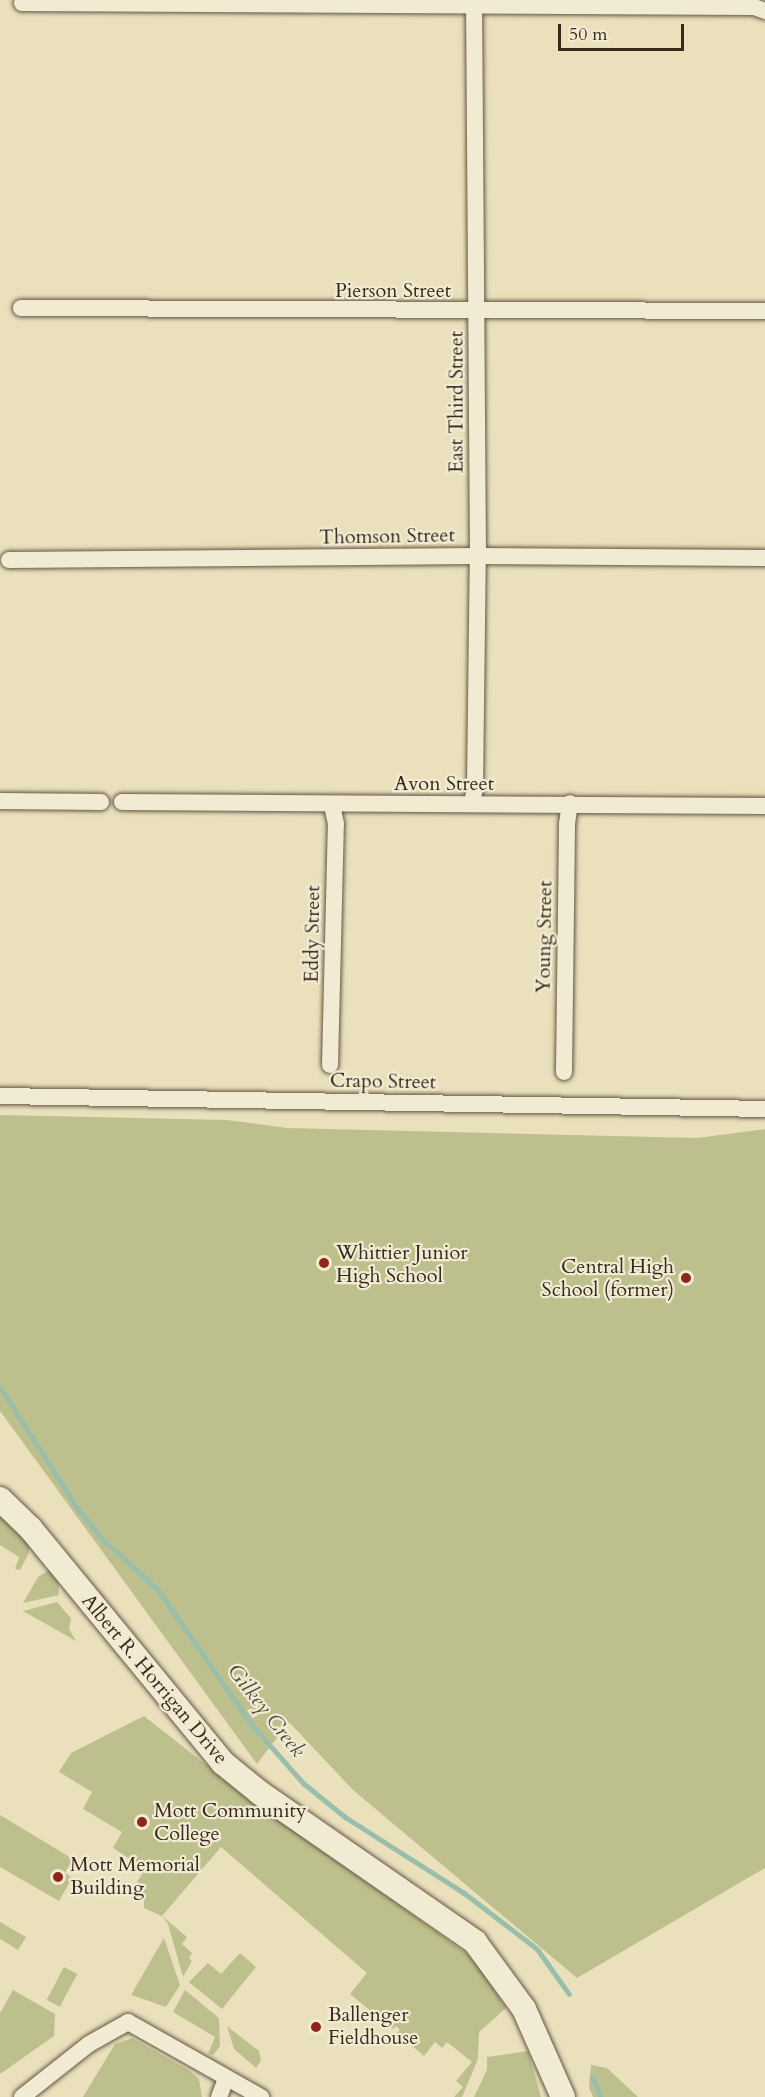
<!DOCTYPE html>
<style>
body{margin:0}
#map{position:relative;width:765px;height:2097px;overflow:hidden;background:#eae0bc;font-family:Cardo,serif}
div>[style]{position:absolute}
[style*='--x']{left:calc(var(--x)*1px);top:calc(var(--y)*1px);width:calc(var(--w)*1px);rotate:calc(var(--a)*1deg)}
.green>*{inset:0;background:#bdc08c;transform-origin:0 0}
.stream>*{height:5px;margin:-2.5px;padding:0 2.5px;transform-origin:2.5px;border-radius:2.5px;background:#99beab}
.roads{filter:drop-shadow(0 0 2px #655644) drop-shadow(0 0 2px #655644)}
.street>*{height:16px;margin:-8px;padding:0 8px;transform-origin:8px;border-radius:8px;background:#f1ebd3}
.secondary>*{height:24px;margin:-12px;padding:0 12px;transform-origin:12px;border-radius:12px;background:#f1ebd3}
.dots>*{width:16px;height:16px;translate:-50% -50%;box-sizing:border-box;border:3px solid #f1ebd3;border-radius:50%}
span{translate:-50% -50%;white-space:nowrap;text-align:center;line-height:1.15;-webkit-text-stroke:4.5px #f1ebd3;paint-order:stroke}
.street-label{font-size:20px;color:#39281c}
.poi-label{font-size:20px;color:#39281c}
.left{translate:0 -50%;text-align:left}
.right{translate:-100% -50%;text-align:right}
.water-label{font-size:21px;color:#514e40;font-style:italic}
.scale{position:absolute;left:558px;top:24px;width:126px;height:27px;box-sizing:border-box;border:3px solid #39281c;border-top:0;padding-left:8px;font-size:18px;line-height:21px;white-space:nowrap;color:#39281c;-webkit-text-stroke:4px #f1ebd3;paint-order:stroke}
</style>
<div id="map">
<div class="green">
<i style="clip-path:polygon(0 1115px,227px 1120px,287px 1128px,697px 1138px,765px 1129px,765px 1868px,577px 1978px,353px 1790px,289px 1722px,257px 1764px,0 1411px)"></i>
<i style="clip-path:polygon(0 1514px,29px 1542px,29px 1553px,20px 1570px,15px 1569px,19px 1557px,0 1545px)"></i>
<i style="clip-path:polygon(49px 1570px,58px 1577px,59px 1595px,23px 1603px,38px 1577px)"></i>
<i style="clip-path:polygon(57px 1602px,71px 1618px,69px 1629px,76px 1641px,23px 1611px)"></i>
<i style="clip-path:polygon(144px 1716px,233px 1786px,473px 1958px,506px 2008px,479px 2032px,478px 2059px,462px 2097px,454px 2097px,463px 2087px,456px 2081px,472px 2062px,447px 2042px,442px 2048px,435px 2042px,424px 2056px,397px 2033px,400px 2030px,396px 2026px,393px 2029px,350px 1994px,367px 1973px,221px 1847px,162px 1916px,187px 1937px,182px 1944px,192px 1953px,189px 1958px,192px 1961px,183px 1977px,168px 1924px,162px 1916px,144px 1908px,144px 1899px,131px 1892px,145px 1869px,113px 1848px,122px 1832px,83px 1809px,92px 1792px,59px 1772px,71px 1753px)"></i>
<i style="clip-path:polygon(0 1815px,73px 1859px,65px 1873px,72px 1878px,59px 1901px,0 1867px)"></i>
<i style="clip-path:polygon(0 1922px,26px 1937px,18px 1950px,0 1939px)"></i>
<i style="clip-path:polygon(164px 1938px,180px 1985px,166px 2007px,131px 1995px)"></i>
<i style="clip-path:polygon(240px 1953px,256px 1967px,222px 2009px,189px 1982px,208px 1963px,221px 1974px)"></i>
<i style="left:64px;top:1967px;width:15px;height:37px;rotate:28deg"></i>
<i style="clip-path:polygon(13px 1990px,55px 2014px,54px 2036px,0 2074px,0 2013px)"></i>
<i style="clip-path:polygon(185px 1990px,219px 2018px,220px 2046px,213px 2055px,208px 2054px,215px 2037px,173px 2012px)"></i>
<i style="clip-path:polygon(227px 2026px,259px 2051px,261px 2061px,256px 2068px,234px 2049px)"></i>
<i style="clip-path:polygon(132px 2038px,190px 2071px,199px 2079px,202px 2097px,83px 2097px,115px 2044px)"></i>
<i style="clip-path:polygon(528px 2051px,541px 2097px,474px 2097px,487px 2070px,487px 2057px)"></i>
<i style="clip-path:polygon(591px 2065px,607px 2068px,638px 2097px,593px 2097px,589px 2088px)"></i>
</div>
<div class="stream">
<i style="--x:0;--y:1387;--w:143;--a:57.5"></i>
<i style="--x:77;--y:1508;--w:38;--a:51"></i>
<i style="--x:101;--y:1538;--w:77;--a:42.4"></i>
<i style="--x:158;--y:1590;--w:163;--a:55.2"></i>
<i style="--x:251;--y:1724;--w:79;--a:48.6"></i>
<i style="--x:303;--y:1783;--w:54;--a:39"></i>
<i style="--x:345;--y:1817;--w:141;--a:32.6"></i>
<i style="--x:464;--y:1893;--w:92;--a:37.5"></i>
<i style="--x:537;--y:1949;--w:55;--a:54.6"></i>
<i style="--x:592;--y:2077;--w:22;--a:66"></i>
</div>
<div class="roads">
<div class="street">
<i style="--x:22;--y:3;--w:732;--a:0.31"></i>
<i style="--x:754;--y:7;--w:12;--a:20"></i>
<i style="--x:21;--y:308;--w:744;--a:0.23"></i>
<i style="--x:9;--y:560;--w:469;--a:-0.5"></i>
<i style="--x:478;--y:556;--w:287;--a:0.4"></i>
<i style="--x:0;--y:801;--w:101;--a:0.6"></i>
<i style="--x:122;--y:802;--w:643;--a:0.36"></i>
<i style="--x:472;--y:804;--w:17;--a:-80"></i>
<i style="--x:475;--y:787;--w:231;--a:-89.3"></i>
<i style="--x:478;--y:556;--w:556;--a:-90.41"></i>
<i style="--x:330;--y:1065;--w:241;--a:-88.6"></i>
<i style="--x:336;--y:824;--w:19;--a:-102"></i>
<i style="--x:564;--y:1072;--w:248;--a:-89.3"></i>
<i style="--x:567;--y:824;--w:21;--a:-82"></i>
<i style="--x:0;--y:1096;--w:765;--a:0.97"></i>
<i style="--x:22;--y:2097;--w:85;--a:-38.3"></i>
<i style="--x:89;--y:2044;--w:45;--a:-29.4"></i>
<i style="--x:128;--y:2022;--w:153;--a:29.4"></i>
<i style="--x:219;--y:2097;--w:19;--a:-69"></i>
</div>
<div class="secondary">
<i style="--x:0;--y:1499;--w:42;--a:44"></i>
<i style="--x:30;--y:1528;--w:304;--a:50.6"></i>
<i style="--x:223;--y:1763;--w:48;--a:39"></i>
<i style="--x:260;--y:1793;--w:262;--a:34.7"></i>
<i style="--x:475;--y:1942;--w:83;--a:53.8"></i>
<i style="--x:524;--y:2009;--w:96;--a:66.1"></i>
</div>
</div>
<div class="dots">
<i style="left:324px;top:1263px;background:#8f2418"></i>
<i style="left:686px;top:1278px;background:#8f2418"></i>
<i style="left:142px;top:1822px;background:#8f2418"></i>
<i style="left:58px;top:1877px;background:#8f2418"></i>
<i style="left:316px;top:2027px;background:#8f2418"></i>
</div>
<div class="street-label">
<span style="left:393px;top:290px">Pierson Street</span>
<span style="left:456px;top:402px;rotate:-90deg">East Third Street</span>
<span style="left:387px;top:536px;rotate:-1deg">Thomson Street</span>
<span style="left:444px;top:783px">Avon Street</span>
<span style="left:312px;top:934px;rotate:-89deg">Eddy Street</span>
<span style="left:544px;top:937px;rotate:-89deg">Young Street</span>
<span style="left:383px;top:1081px;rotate:1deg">Crapo Street</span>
<span style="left:155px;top:1679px;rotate:50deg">Albert R. Horrigan Drive</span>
</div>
<div class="poi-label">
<span class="left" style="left:336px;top:1264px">Whittier Junior<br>High School</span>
<span class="right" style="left:674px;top:1278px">Central High<br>School (former)</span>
<span class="left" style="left:154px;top:1822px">Mott Community<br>College</span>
<span class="left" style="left:70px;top:1876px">Mott Memorial<br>Building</span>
<span class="left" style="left:328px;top:2026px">Ballenger<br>Fieldhouse</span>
</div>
<div class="water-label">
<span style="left:266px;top:1711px;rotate:52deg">Gilkey Creek</span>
</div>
<div class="scale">50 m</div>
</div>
